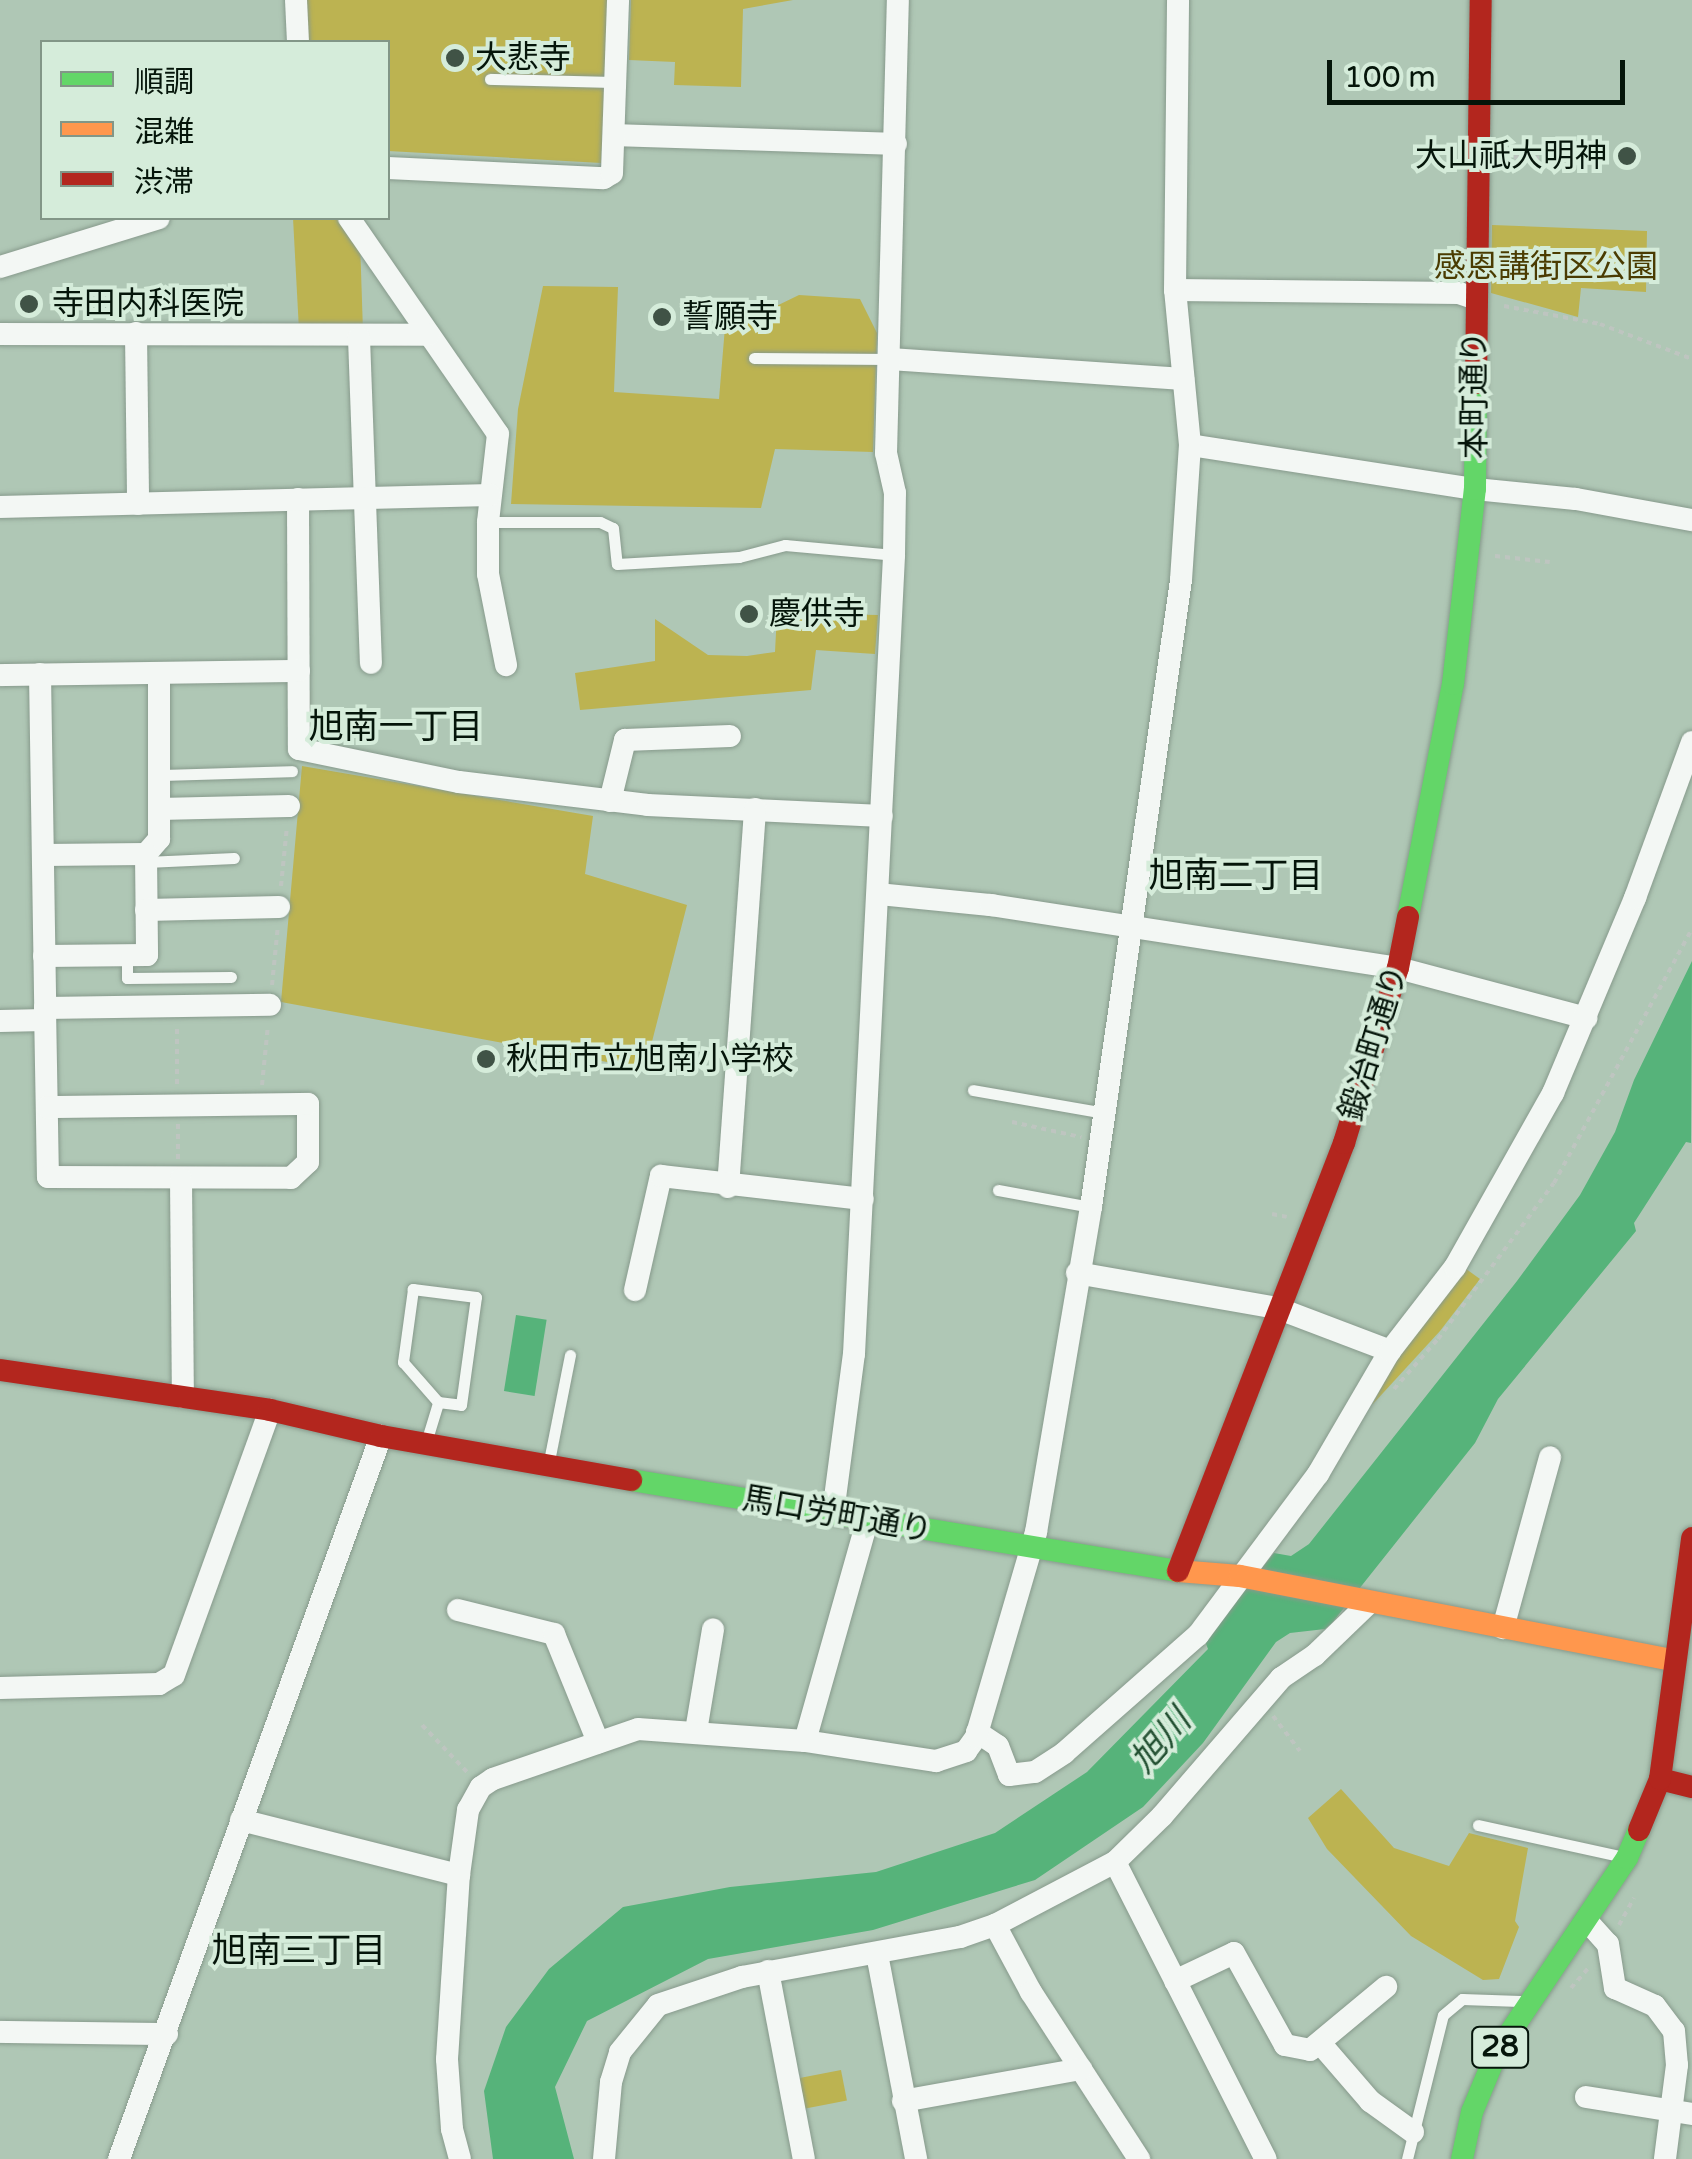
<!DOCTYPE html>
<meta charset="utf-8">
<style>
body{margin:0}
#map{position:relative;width:1692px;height:2159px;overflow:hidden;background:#afc7b5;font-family:"Varela Round","Noto Sans JP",sans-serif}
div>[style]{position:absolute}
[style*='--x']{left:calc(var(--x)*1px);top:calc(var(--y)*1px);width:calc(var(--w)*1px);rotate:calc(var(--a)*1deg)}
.green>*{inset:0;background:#bcb351;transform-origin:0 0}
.water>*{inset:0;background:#56b37a;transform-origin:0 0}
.path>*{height:4px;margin-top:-2px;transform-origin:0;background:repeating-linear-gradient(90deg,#bec5c0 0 5px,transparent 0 10px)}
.roads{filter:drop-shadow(0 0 2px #879a8c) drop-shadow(0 0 2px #879a8c)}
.lane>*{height:11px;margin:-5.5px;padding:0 5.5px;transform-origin:5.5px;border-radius:5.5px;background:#f3f7f4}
.street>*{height:22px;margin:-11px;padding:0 11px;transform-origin:11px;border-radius:11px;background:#f3f7f4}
.fast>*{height:22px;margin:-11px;padding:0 11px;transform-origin:11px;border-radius:11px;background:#63d668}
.slow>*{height:22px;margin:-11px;padding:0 11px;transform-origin:11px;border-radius:11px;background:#ff974d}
.jam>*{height:22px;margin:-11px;padding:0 11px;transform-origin:11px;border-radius:11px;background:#b3261e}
.dots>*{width:28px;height:28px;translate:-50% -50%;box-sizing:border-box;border:5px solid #d5ecda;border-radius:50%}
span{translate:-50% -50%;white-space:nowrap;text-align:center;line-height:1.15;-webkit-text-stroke:8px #d5ecda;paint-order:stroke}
.shield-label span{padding:2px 8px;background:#d5ecda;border:2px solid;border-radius:8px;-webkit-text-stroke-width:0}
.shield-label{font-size:30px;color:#05150a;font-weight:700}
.poi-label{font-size:32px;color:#05150a}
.left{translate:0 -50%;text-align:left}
.right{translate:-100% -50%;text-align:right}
.park-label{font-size:32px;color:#4a3b01}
.street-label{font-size:32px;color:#05150a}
.neighbourhood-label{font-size:35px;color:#05150a}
.water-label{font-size:35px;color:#235032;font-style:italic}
.legend{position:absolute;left:40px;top:40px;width:350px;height:180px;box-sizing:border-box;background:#d5ecda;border:2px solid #829687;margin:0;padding:12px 18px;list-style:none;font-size:30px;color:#05150a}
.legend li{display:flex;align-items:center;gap:20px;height:50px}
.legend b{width:50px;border:2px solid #829687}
.scale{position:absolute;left:1327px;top:60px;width:298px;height:45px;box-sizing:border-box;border:5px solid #05150a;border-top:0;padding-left:12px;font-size:30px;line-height:35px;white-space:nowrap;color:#05150a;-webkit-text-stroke:8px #d5ecda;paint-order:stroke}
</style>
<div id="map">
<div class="green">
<i style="clip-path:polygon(305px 0,610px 0,601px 163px,388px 151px,388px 42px,306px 42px)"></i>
<i style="clip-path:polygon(631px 0,793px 0,743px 9px,741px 87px,674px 85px,675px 62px,629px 60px)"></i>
<i style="clip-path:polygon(293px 218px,345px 218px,360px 240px,363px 332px,299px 330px)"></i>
<i style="clip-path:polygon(1492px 225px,1647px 231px,1646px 292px,1581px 288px,1578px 317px,1491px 293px)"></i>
<i style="clip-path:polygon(543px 286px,618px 287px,614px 392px,719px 399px,726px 315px,764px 312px,799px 295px,860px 299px,877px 333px,873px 452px,775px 449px,761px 508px,511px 504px,518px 409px)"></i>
<i style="clip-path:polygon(777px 613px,878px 615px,875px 654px,816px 650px,811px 690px,580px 710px,575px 673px,655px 661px,655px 619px,708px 655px,747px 656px,775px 652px)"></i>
<i style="clip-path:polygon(302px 766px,593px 816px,585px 874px,687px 905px,645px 1069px,281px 1002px)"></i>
<i style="clip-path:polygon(1462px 1266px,1480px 1279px,1440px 1331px,1372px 1405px,1417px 1321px)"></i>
<i style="clip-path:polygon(1341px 1789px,1394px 1848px,1449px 1866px,1469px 1833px,1528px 1848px,1515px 1921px,1519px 1927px,1499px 1979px,1483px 1980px,1411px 1936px,1327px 1849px,1308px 1818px)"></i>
<i style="left:841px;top:2070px;width:31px;height:46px;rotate:79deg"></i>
</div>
<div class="water">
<i style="clip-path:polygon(1692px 961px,1691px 1143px,1686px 1142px,1634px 1223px,1636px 1231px,1498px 1399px,1475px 1443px,1332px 1623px,1325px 1629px,1290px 1633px,1276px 1642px,1203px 1743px,1143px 1807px,1035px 1880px,873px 1930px,708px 1959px,587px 2021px,555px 2087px,574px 2159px,493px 2159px,484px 2091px,506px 2027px,549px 1969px,623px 1907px,730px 1887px,876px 1872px,995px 1833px,1087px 1772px,1208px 1649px,1205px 1641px,1274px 1553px,1291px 1556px,1309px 1544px,1517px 1281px,1580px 1195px,1615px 1132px,1634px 1080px)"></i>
<i style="left:516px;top:1315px;width:31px;height:77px;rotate:9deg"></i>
</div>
<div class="path">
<i style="--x:1504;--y:157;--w:104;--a:1.1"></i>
<i style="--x:1504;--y:306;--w:98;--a:10.6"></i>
<i style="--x:1600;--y:324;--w:98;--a:20.8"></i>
<i style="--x:1495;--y:556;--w:55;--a:6.2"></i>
<i style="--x:281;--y:886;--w:60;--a:-84.3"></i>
<i style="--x:272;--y:985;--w:60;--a:-84.3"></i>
<i style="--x:177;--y:1029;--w:56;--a:90"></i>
<i style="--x:262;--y:1085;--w:60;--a:-84.3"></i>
<i style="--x:1012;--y:1122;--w:71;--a:12.3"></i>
<i style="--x:178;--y:1124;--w:36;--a:90"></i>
<i style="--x:1272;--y:1214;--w:15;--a:11"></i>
<i style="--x:1394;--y:1389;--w:67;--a:-48.7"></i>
<i style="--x:1438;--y:1339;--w:194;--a:-53.4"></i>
<i style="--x:1554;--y:1183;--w:289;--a:-61.5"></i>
<i style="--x:1273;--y:1716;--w:44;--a:52.4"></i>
<i style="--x:422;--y:1725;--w:65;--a:46.2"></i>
<i style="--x:1619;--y:1925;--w:31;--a:-61"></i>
<i style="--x:1571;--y:1988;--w:30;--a:-49"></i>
</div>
<div class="roads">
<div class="lane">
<i style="--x:490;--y:79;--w:127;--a:1.4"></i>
<i style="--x:754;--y:358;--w:136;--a:0.4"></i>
<i style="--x:488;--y:522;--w:112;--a:0"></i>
<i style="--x:600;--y:522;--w:14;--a:25"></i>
<i style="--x:613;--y:528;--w:36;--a:84"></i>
<i style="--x:617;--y:564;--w:122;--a:-3.3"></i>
<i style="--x:739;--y:557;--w:48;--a:-14.6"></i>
<i style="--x:785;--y:545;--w:109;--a:5.2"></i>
<i style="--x:159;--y:775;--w:133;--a:-1.7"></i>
<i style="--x:146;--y:862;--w:88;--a:-2.6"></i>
<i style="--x:127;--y:955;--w:23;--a:90"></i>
<i style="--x:127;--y:978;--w:104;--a:-0.6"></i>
<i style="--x:973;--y:1090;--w:134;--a:9.9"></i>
<i style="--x:998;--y:1190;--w:95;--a:10.4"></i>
<i style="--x:427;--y:1439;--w:39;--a:-73"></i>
<i style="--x:438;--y:1402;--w:23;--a:7"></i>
<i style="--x:461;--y:1405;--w:109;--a:-82.1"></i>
<i style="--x:476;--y:1297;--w:64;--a:-172.8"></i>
<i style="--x:413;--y:1289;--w:74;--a:97.8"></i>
<i style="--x:403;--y:1362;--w:53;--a:48.8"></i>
<i style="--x:549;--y:1461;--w:108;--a:-78.8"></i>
<i style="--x:1478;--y:1825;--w:148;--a:12.4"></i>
<i style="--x:1407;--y:2159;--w:148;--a:-76"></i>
<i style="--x:1443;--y:2015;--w:25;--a:-40"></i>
<i style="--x:1462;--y:1999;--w:58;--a:2"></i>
</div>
<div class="street">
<i style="--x:296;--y:0;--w:42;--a:87.3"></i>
<i style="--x:615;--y:135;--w:281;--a:1.8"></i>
<i style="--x:388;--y:168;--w:216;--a:2.7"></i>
<i style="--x:604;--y:178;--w:9;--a:-32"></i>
<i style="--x:612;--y:173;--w:173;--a:-88"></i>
<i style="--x:349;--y:218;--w:262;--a:55.4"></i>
<i style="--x:498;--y:434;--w:89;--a:96.5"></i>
<i style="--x:488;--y:522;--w:52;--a:90"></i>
<i style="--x:488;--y:574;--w:93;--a:78.8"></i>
<i style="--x:0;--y:267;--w:166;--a:-17.1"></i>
<i style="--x:1175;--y:290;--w:284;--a:0.6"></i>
<i style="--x:1459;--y:293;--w:18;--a:19"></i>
<i style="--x:136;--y:333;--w:171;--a:89.3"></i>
<i style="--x:0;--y:334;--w:429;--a:0.1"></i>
<i style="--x:359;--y:338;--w:325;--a:87.9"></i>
<i style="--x:890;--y:359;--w:294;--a:3.9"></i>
<i style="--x:1190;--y:445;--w:288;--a:8.8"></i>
<i style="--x:1475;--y:489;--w:101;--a:5.7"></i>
<i style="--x:1576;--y:499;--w:118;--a:10.3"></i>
<i style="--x:298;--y:499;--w:250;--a:89.8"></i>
<i style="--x:299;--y:749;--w:163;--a:11.7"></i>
<i style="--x:459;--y:782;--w:190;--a:6.9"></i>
<i style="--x:648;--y:805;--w:234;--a:2.7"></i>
<i style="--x:0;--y:507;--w:490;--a:-1.4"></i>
<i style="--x:40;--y:674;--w:334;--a:89.1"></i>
<i style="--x:45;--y:1008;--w:169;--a:89"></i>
<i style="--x:48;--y:1177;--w:243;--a:0.2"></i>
<i style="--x:291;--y:1178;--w:23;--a:-43"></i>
<i style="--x:308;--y:1162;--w:58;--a:-90"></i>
<i style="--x:308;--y:1104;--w:261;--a:179.3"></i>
<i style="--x:0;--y:675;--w:299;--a:-0.8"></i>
<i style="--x:610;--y:801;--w:63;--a:-76.2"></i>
<i style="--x:625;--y:740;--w:105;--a:-2.2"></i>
<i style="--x:159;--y:809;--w:130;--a:-1.3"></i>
<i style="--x:146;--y:854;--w:20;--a:-49"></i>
<i style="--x:159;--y:839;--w:166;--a:-90"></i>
<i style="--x:43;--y:855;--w:103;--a:-0.6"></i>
<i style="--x:146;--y:854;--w:101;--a:89.4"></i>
<i style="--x:147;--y:955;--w:103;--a:179.4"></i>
<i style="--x:878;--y:894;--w:114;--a:5.6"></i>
<i style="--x:991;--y:905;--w:412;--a:8.8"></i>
<i style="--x:1398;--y:968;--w:195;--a:14.9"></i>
<i style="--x:146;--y:910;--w:133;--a:-1.3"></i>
<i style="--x:45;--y:1008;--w:225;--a:-0.8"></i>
<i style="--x:0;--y:1021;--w:45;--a:-1.3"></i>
<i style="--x:181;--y:1179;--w:218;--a:89.5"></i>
<i style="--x:728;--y:1187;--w:379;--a:-85.9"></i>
<i style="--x:1077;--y:1273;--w:203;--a:9.9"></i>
<i style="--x:1277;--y:1308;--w:121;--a:20.8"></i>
<i style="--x:635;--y:1290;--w:117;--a:-77.2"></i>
<i style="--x:661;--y:1176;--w:203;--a:6.5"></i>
<i style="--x:833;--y:1513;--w:160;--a:-82.5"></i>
<i style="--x:854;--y:1354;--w:800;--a:-87.13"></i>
<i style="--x:894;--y:555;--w:62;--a:-89.1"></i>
<i style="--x:895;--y:493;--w:41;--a:-102.7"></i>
<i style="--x:886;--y:453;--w:453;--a:-88.5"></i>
<i style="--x:458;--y:1610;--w:99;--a:14"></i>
<i style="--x:554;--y:1634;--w:117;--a:67.8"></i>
<i style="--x:1503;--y:1628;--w:177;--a:-74.6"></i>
<i style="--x:0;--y:1688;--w:159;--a:-1.4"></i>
<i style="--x:159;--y:1684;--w:17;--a:-31"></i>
<i style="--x:174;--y:1675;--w:282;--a:-70.1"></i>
<i style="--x:696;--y:1731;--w:103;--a:-80.5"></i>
<i style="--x:977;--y:1732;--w:25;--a:34"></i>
<i style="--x:998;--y:1746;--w:31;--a:69"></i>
<i style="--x:1009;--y:1775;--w:26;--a:-7"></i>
<i style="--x:1035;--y:1772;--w:35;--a:-33"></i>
<i style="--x:1064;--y:1753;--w:179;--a:-41.4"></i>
<i style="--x:1198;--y:1635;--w:201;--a:-53.3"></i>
<i style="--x:1318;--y:1474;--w:143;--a:-59.7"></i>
<i style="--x:1390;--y:1351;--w:106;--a:-52.3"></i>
<i style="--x:1455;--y:1267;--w:200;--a:-60.6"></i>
<i style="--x:1553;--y:1093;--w:212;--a:-67.2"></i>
<i style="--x:1635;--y:898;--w:166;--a:-69.9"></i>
<i style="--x:805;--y:1741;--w:228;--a:-74.2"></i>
<i style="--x:241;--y:1820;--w:225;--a:14.2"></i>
<i style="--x:1115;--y:1862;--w:333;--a:63.1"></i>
<i style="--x:1587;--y:1921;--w:31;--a:48"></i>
<i style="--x:1608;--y:1944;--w:45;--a:81"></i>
<i style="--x:1615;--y:1988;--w:44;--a:24.2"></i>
<i style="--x:1655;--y:2006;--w:31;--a:53"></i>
<i style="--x:1674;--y:2031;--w:34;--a:85"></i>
<i style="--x:1677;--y:2065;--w:95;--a:97.3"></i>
<i style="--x:995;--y:1925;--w:76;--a:61.8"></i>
<i style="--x:1031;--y:1992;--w:199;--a:57.1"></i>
<i style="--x:877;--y:1954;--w:209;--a:79.2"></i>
<i style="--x:768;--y:1971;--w:191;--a:79.2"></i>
<i style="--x:1175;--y:1981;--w:65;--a:-25.4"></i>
<i style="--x:1234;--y:1953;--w:105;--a:61"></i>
<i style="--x:1285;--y:2045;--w:25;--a:11"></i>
<i style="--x:1310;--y:2050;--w:99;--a:-39.7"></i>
<i style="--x:0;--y:2032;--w:167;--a:0.7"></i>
<i style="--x:1320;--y:2043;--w:77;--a:49.2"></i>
<i style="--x:1370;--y:2101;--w:53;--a:35.8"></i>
<i style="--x:1586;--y:2097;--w:107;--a:9.1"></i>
<i style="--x:903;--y:2101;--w:181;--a:-10.2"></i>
<i style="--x:119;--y:2159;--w:769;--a:-70.08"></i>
<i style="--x:460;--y:2159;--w:31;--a:-105"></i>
<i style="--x:452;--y:2129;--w:70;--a:-94.1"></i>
<i style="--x:447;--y:2059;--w:184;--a:-86.3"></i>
<i style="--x:459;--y:1875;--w:66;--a:-82.1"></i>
<i style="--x:468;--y:1810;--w:26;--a:-61"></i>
<i style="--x:481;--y:1787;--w:14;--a:-34"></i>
<i style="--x:493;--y:1779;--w:153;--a:-19"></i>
<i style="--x:638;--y:1729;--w:167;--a:4.1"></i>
<i style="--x:805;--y:1741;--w:133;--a:8.7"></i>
<i style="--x:936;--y:1761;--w:32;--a:-18"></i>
<i style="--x:966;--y:1751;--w:17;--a:-54"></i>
<i style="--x:976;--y:1737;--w:214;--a:-73.7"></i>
<i style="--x:1036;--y:1532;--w:330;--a:-80.4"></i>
<i style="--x:1091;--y:1207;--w:633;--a:-81.83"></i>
<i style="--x:1181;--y:580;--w:135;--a:-86.2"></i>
<i style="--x:1190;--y:445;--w:156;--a:-95.5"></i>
<i style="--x:1175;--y:290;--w:290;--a:-89.4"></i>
<i style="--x:604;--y:2159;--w:77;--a:-84.8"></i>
<i style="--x:611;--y:2082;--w:31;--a:-73"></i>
<i style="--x:620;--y:2052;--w:60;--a:-51"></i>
<i style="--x:658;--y:2005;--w:89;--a:-18.4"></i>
<i style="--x:742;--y:1977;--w:222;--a:-10.4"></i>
<i style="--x:960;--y:1937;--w:37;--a:-19"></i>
<i style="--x:995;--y:1925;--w:136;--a:-27.7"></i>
<i style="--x:1115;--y:1862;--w:66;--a:-44.4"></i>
<i style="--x:1162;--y:1816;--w:182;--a:-49.2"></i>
<i style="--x:1281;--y:1678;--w:41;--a:-34.1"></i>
<i style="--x:1315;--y:1655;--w:75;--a:-43.9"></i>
</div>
<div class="fast">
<i style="--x:1408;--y:917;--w:237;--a:-79.1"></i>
<i style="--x:1453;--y:684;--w:196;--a:-83.6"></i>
<i style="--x:1475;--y:489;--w:106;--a:-89.5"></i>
<i style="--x:631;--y:1480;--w:555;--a:9.45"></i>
<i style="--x:1462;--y:2159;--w:48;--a:-78"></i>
<i style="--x:1472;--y:2112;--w:65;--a:-67.4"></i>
<i style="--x:1497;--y:2052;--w:234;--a:-56.2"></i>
<i style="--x:1627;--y:1858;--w:30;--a:-67"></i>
</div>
<div class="slow">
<i style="--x:1178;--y:1571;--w:62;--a:4.6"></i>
<i style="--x:1240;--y:1576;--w:442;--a:11"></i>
</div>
<div class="jam">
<i style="--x:1476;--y:383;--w:383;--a:-89.3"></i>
<i style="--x:0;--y:1370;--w:273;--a:8.4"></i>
<i style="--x:270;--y:1410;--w:114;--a:13.2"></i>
<i style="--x:381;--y:1436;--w:254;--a:10"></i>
<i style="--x:1178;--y:1571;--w:459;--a:-68.8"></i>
<i style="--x:1344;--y:1143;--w:183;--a:-72.9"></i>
<i style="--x:1398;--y:968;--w:52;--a:-78.9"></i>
<i style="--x:1660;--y:1779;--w:33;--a:14"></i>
<i style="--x:1639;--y:1830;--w:55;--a:-67.6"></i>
<i style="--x:1660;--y:1779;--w:243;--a:-82.4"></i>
</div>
</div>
<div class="dots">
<i style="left:455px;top:58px;background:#405346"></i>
<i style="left:1627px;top:156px;background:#405346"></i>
<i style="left:29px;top:304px;background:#405346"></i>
<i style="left:662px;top:317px;background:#405346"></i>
<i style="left:749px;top:614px;background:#405346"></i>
<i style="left:486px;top:1059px;background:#405346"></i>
</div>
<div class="shield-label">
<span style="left:1500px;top:2047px">28</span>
</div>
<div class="poi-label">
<span class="left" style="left:475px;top:58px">大悲寺</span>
<span class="right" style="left:1607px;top:156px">大山祇大明神</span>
<span class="left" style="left:52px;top:304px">寺田内科医院</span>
<span class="left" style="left:682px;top:317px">誓願寺</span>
<span class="left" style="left:769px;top:614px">慶供寺</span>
<span class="left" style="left:506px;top:1059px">秋田市立旭南小学校</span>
</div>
<div class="park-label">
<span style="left:1546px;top:267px">感恩講街区公園</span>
</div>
<div class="street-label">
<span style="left:1475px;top:395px;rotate:-90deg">本町通り</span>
<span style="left:1374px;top:1043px;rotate:-73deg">鍛冶町通り</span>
<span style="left:837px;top:1515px;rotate:10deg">馬口労町通り</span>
</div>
<div class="neighbourhood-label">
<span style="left:396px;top:727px">旭南一丁目</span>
<span style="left:1236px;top:876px">旭南二丁目</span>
<span style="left:299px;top:1951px">旭南三丁目</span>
</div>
<div class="water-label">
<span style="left:1161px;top:1741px;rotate:-49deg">旭川</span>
</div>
<ul class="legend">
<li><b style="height:12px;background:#63d668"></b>順調</li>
<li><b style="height:12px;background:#ff974d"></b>混雑</li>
<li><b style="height:12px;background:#b3261e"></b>渋滞</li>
</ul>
<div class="scale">100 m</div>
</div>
